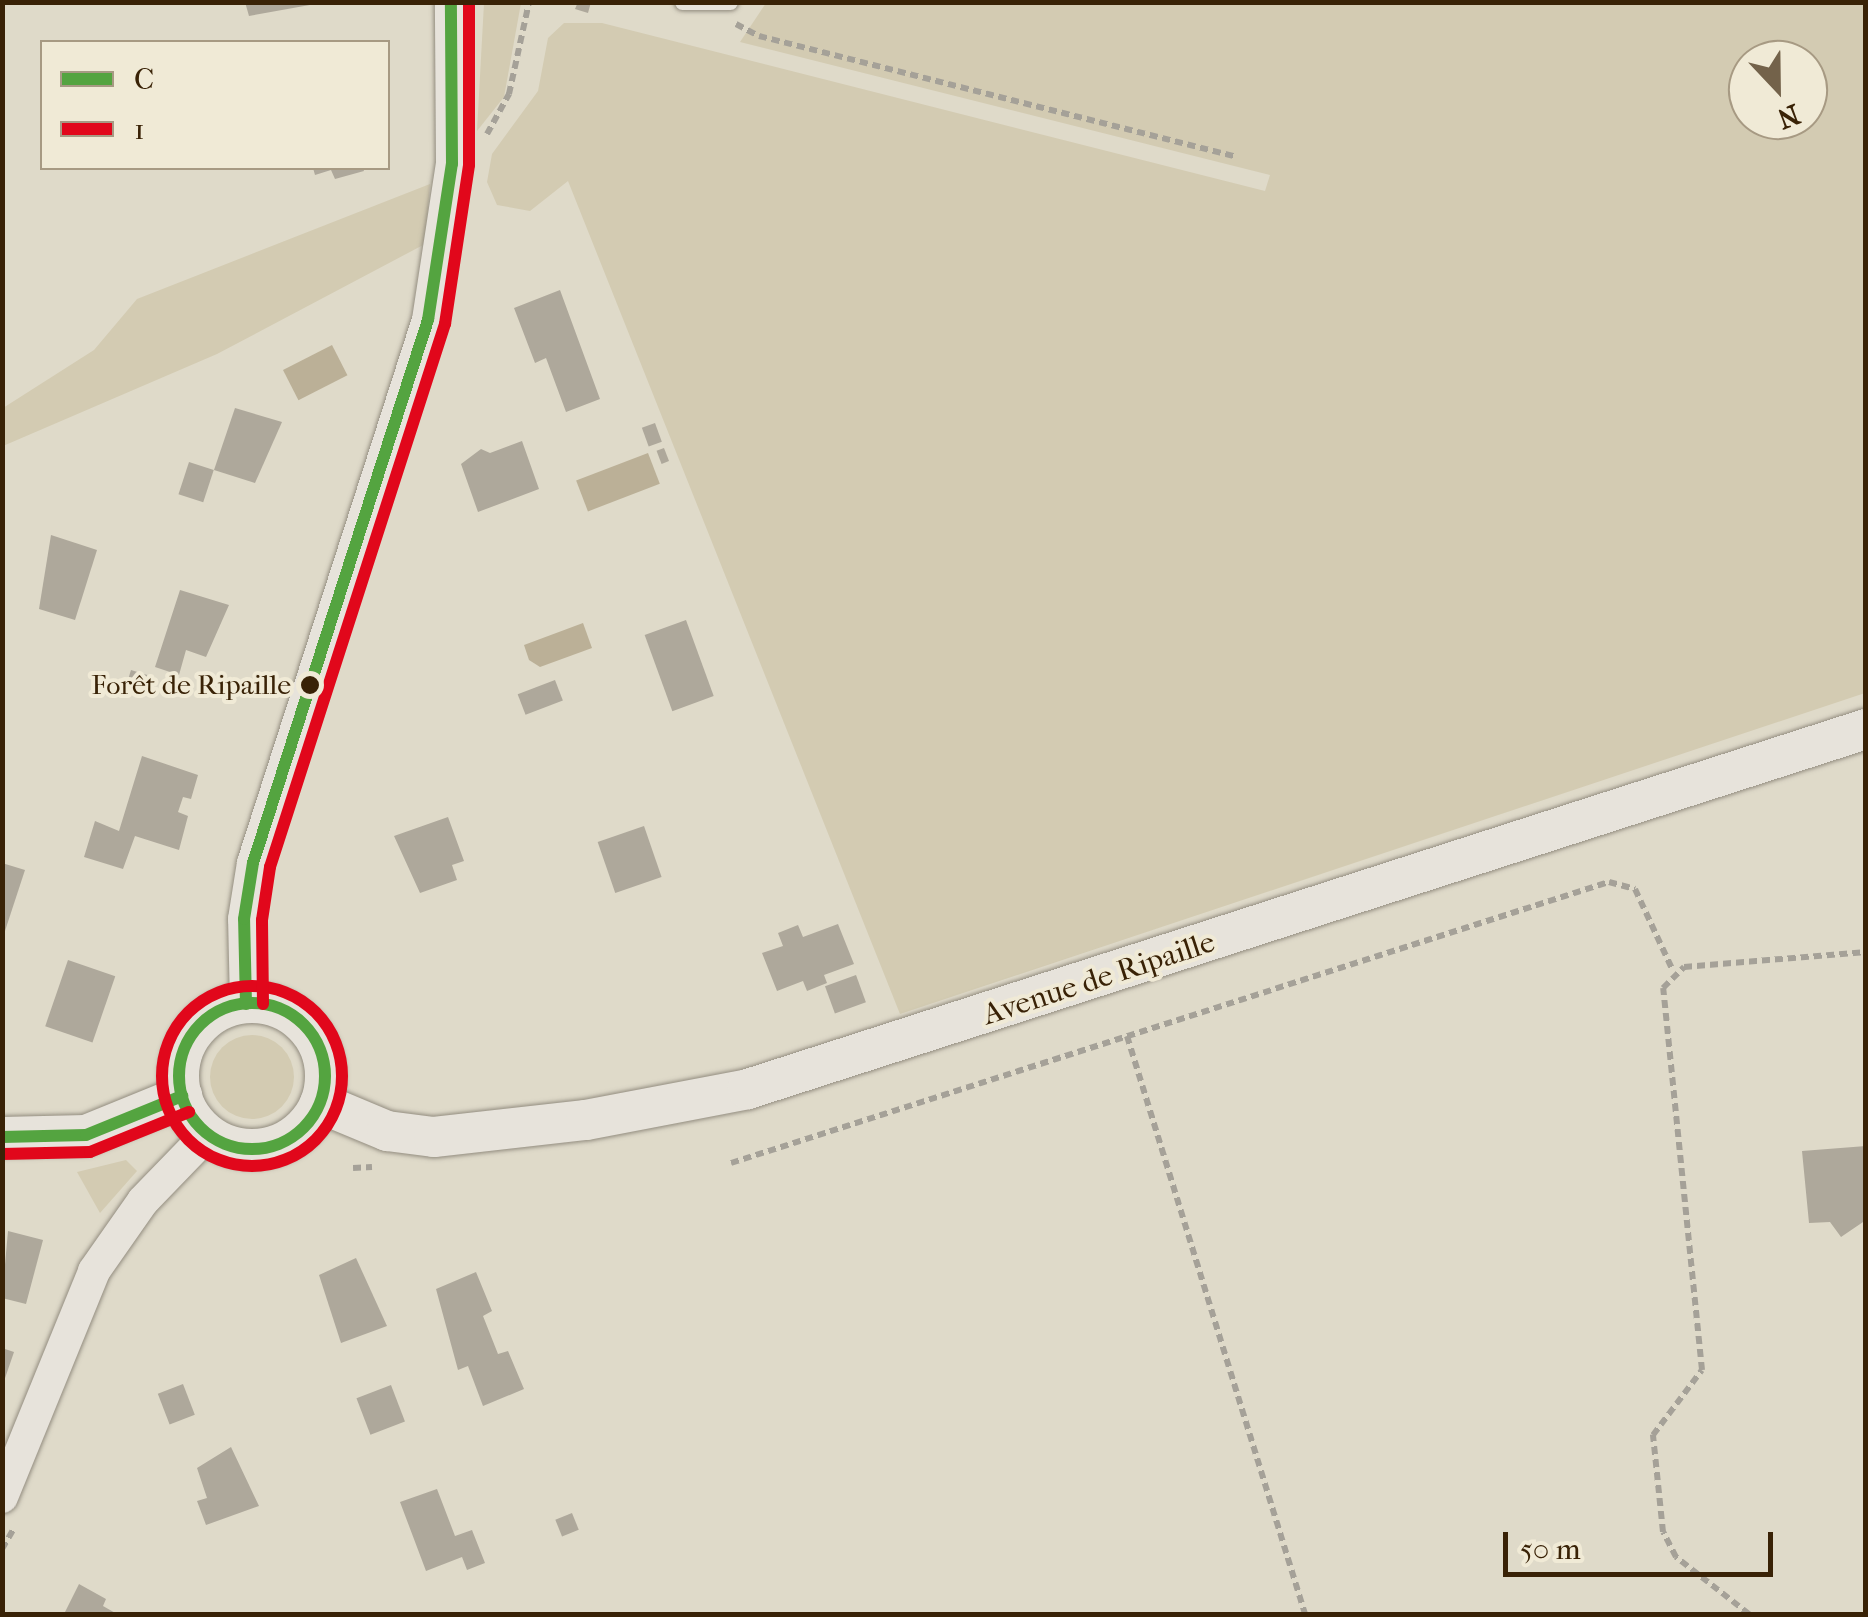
<!DOCTYPE html>
<meta charset="utf-8">
<style>
body{margin:0}
#map{position:relative;width:1868px;height:1617px;overflow:hidden;background:#dfdac9;font-family:"IM FELL French Canon",serif}
div>[style]{position:absolute}
[style*='--x']{left:calc(var(--x)*1px);top:calc(var(--y)*1px);width:calc(var(--w)*1px);rotate:calc(var(--a)*1deg)}
.green>*{inset:0;background:#d3cbb2}
.round{border-radius:50%}
.water>*{inset:0;background:#bbb097;transform-origin:0 0}
.building>*{inset:0;background:#aea89b;transform-origin:0 0}
.path>*{height:6px;margin-top:-3px;transform-origin:0;background:repeating-linear-gradient(90deg,#a5a198 0 8px,transparent 0 13px)}
.roads{filter:drop-shadow(0 0 2px #938d80) drop-shadow(0 0 2px #938d80)}
.service>*{height:15px;margin:-7.5px;padding:0 7.5px;transform-origin:7.5px;border-radius:7.5px;background:#e7e3db}
.minor>*{height:32px;margin:-16px;padding:0 16px;transform-origin:16px;border-radius:16px;background:#e7e3db}
.tertiary>*{height:40px;margin:-20px;padding:0 20px;transform-origin:20px;border-radius:20px;background:#e7e3db}
.tertiary>.ring{margin:-20px;padding:0;box-sizing:content-box;background:none;border:40px solid #e7e3db;border-radius:50%}
.bus-1>*{height:12px;margin:-6px;padding:0 6px;transform-origin:6px;border-radius:6px;background:#54a440}
.bus-1>.ring{margin:-6px;padding:0;box-sizing:content-box;background:none;border:12px solid #54a440;border-radius:50%}
.bus-2>*{height:12px;margin:-6px;padding:0 6px;transform-origin:6px;border-radius:6px;background:#e1071b}
.bus-2>.ring{margin:-6px;padding:0;box-sizing:content-box;background:none;border:12px solid #e1071b;border-radius:50%}
.dots>*{width:28px;height:28px;translate:-50% -50%;box-sizing:border-box;border:5px solid #f0ead6;border-radius:50%}
span{translate:-50% -50%;white-space:nowrap;text-align:center;line-height:1.15;-webkit-text-stroke:8px #f0ead6;paint-order:stroke}
.bus-label{font-size:28px;color:#392206}
.right{translate:-100% -50%;text-align:right}
.street-label{font-size:30px;color:#392206}
.frame{position:absolute;inset:0;border:5px solid #392206;pointer-events:none}
.legend{position:absolute;left:40px;top:40px;width:350px;height:130px;box-sizing:border-box;background:#f0ead6;border:2px solid #a79a83;margin:0;padding:12px 18px;list-style:none;font-size:30px;color:#392206}
.legend li{display:flex;align-items:center;gap:20px;height:50px}
.legend b{width:50px;border:2px solid #a79a83}
.north{position:absolute;left:1728px;top:40px;width:100px;height:100px;box-sizing:border-box;background:#f0ead6;border:2px solid #a79a83;border-radius:50%;rotate:158deg;font-size:28px;font-weight:700;line-height:40px;text-align:center;color:#392206}
.north::after{content:'';display:block;margin:auto;width:35px;height:45px;background:#73624a;clip-path:polygon(50% 0,100% 100%,50% 72%,0 100%)}
.scale{position:absolute;left:1503px;top:1532px;width:270px;height:45px;box-sizing:border-box;border:5px solid #392206;border-top:0;padding-left:12px;font-size:30px;line-height:35px;white-space:nowrap;color:#392206;-webkit-text-stroke:8px #f0ead6;paint-order:stroke}
</style>
<div id="map">
<div class="green">
<i style="clip-path:polygon(484px 3px,521px 3px,504px 97px,477px 131px)"></i>
<i style="clip-path:polygon(evenodd,766px 3px,1865px 3px,1865px 693px,900px 1014px,568px 181px,530px 211px,497px 205px,487px 182px,492px 154px,538px 91px,548px 38px,564px 23px,602px 23px,1265px 191px,1270px 175px,740px 42px,766px 3px,1808px 60px,1808px 120px,1748px 120px,1748px 60px,1808px 60px)"></i>
<i style="clip-path:polygon(430px 184px,425px 244px,217px 354px,3px 446px,3px 408px,94px 350px,137px 299px)"></i>
<i class="round" style="left:210px;top:1035px;width:84px;height:84px"></i>
<i style="clip-path:polygon(126px 1160px,137px 1171px,100px 1213px,77px 1172px)"></i>
</div>
<div class="water">
<i style="left:332px;top:345px;width:34px;height:55px;rotate:63deg"></i>
<i style="left:648px;top:453px;width:33px;height:77px;rotate:69deg"></i>
<i style="clip-path:polygon(583px 623px,592px 648px,540px 667px,529px 660px,524px 645px)"></i>
</div>
<div class="building">
<i style="clip-path:polygon(245px 2px,321px 2px,321px 3px,249px 16px)"></i>
<i style="clip-path:polygon(578px 2px,591px 2px,588px 13px,575px 9px)"></i>
<i style="clip-path:polygon(313px 168px,363px 168px,364px 171px,335px 179px,331px 170px,315px 175px)"></i>
<i style="clip-path:polygon(560px 290px,600px 399px,566px 412px,546px 358px,535px 363px,514px 308px)"></i>
<i style="clip-path:polygon(235px 408px,282px 422px,255px 483px,214px 470px)"></i>
<i style="left:655px;top:423px;width:20px;height:14px;rotate:70deg"></i>
<i style="clip-path:polygon(522px 441px,539px 489px,478px 512px,461px 464px,481px 449px,490px 453px)"></i>
<i style="left:664px;top:448px;width:14px;height:8px;rotate:69deg"></i>
<i style="left:189px;top:462px;width:26px;height:34px;rotate:18deg"></i>
<i style="clip-path:polygon(51px 535px,97px 550px,75px 620px,39px 609px)"></i>
<i style="clip-path:polygon(180px 590px,229px 605px,206px 657px,186px 650px,179px 675px,155px 667px)"></i>
<i style="left:686px;top:620px;width:81px;height:44px;rotate:70deg"></i>
<i style="left:131px;top:670px;width:17px;height:19px;rotate:17deg"></i>
<i style="left:555px;top:680px;width:22px;height:40px;rotate:69deg"></i>
<i style="clip-path:polygon(142px 756px,198px 775px,191px 799px,183px 797px,178px 812px,188px 816px,179px 850px,135px 836px,123px 869px,84px 857px,95px 821px,119px 831px)"></i>
<i style="clip-path:polygon(448px 817px,464px 861px,452px 865px,457px 880px,420px 893px,394px 836px)"></i>
<i style="left:644px;top:826px;width:54px;height:49px;rotate:71deg"></i>
<i style="clip-path:polygon(2px 863px,25px 870px,3px 937px,2px 937px)"></i>
<i style="clip-path:polygon(838px 924px,854px 964px,824px 975px,827px 983px,807px 991px,803px 981px,777px 991px,762px 953px,783px 946px,778px 933px,798px 925px,803px 937px)"></i>
<i style="left:68px;top:960px;width:50px;height:70px;rotate:19deg"></i>
<i style="left:856px;top:975px;width:29px;height:33px;rotate:70deg"></i>
<i style="clip-path:polygon(1866px 1146px,1866px 1220px,1841px 1237px,1830px 1222px,1809px 1223px,1802px 1151px)"></i>
<i style="clip-path:polygon(8px 1231px,43px 1240px,26px 1304px,2px 1298px)"></i>
<i style="clip-path:polygon(356px 1258px,387px 1326px,341px 1343px,319px 1275px)"></i>
<i style="clip-path:polygon(476px 1272px,492px 1311px,483px 1316px,498px 1354px,508px 1351px,524px 1389px,483px 1406px,468px 1366px,458px 1370px,436px 1289px)"></i>
<i style="clip-path:polygon(2px 1348px,14px 1352px,3px 1384px,2px 1384px)"></i>
<i style="left:183px;top:1384px;width:33px;height:27px;rotate:69deg"></i>
<i style="left:391px;top:1385px;width:39px;height:37px;rotate:69deg"></i>
<i style="clip-path:polygon(231px 1447px,259px 1506px,206px 1525px,197px 1501px,207px 1498px,197px 1468px)"></i>
<i style="clip-path:polygon(437px 1489px,455px 1536px,472px 1530px,485px 1563px,467px 1570px,462px 1557px,426px 1571px,400px 1502px)"></i>
<i style="left:572px;top:1513px;width:18px;height:18px;rotate:68deg"></i>
<i style="clip-path:polygon(79px 1584px,106px 1599px,103px 1606px,117px 1614px,65px 1612px)"></i>
</div>
<div class="path">
<i style="--x:736;--y:24;--w:26;--a:28"></i>
<i style="--x:759;--y:36;--w:492;--a:14.2"></i>
<i style="--x:487;--y:134;--w:46;--a:-61.2"></i>
<i style="--x:509;--y:94;--w:94;--a:-77.7"></i>
<i style="--x:1127;--y:1036;--w:605;--a:72.88"></i>
<i style="--x:731;--y:1163;--w:922;--a:-17.75"></i>
<i style="--x:1609;--y:882;--w:27;--a:15"></i>
<i style="--x:1635;--y:889;--w:90;--a:65.1"></i>
<i style="--x:353;--y:1168;--w:19;--a:-3"></i>
<i style="--x:2;--y:1549;--w:24;--a:-60"></i>
<i style="--x:1749;--y:1614;--w:93;--a:-142"></i>
<i style="--x:1676;--y:1557;--w:28;--a:-117"></i>
<i style="--x:1663;--y:1532;--w:98;--a:-95.9"></i>
<i style="--x:1653;--y:1435;--w:81;--a:-53"></i>
<i style="--x:1702;--y:1370;--w:384;--a:-95.8"></i>
<i style="--x:1663;--y:988;--w:30;--a:-45"></i>
<i style="--x:1684;--y:967;--w:183;--a:-4.7"></i>
</div>
<div class="roads">
<div class="service">
<i style="--x:682;--y:2;--w:48;--a:0"></i>
</div>
<div class="minor">
<i style="--x:246;--y:1004;--w:85;--a:-91.3"></i>
<i style="--x:244;--y:919;--w:57;--a:-80.9"></i>
<i style="--x:253;--y:863;--w:571;--a:-72.14"></i>
<i style="--x:428;--y:320;--w:158;--a:-81.3"></i>
<i style="--x:452;--y:164;--w:162;--a:-90.4"></i>
<i style="--x:2;--y:1497;--w:244;--a:-67.8"></i>
<i style="--x:94;--y:1271;--w:85;--a:-55"></i>
<i style="--x:143;--y:1201;--w:93;--a:-45.9"></i>
</div>
<div class="tertiary">
<i class="ring" style="left:179px;top:1003px;width:106px;height:106px"></i>
<i style="--x:320;--y:1103;--w:73;--a:22.7"></i>
<i style="--x:387;--y:1131;--w:47;--a:7.3"></i>
<i style="--x:434;--y:1137;--w:153;--a:-6.4"></i>
<i style="--x:586;--y:1120;--w:165;--a:-10.8"></i>
<i style="--x:748;--y:1089;--w:1175;--a:-17.85"></i>
<i style="--x:2;--y:1137;--w:84;--a:-1.4"></i>
<i style="--x:86;--y:1135;--w:104;--a:-22.1"></i>
</div>
</div>
<div class="bus-1">
<i class="ring" style="left:179px;top:1003px;width:134px;height:134px"></i>
<i style="--x:246;--y:1004;--w:85;--a:-91.3"></i>
<i style="--x:244;--y:919;--w:57;--a:-80.9"></i>
<i style="--x:253;--y:863;--w:571;--a:-72.14"></i>
<i style="--x:428;--y:320;--w:158;--a:-81.3"></i>
<i style="--x:452;--y:164;--w:162;--a:-90.4"></i>
<i style="--x:2;--y:1137;--w:84;--a:-1.4"></i>
<i style="--x:86;--y:1135;--w:104;--a:-22.1"></i>
</div>
<div class="bus-2">
<i class="ring" style="left:162px;top:986px;width:168px;height:168px"></i>
<i style="--x:263;--y:1004;--w:84;--a:-90.7"></i>
<i style="--x:262;--y:920;--w:54;--a:-81.4"></i>
<i style="--x:270;--y:867;--w:571;--a:-72.14"></i>
<i style="--x:445;--y:324;--w:161;--a:-81.4"></i>
<i style="--x:469;--y:165;--w:163;--a:-90"></i>
<i style="--x:2;--y:1154;--w:88;--a:-1.3"></i>
<i style="--x:90;--y:1152;--w:107;--a:-22"></i>
</div>
<div class="dots">
<i style="left:310px;top:685px;background:#392206"></i>
</div>
<div class="bus-label">
<span class="right" style="left:291px;top:685px">Forêt de Ripaille</span>
</div>
<div class="street-label">
<span style="left:1099px;top:979px;rotate:-18deg">Avenue de Ripaille</span>
</div>
<div class="frame"></div>
<ul class="legend">
<li><b style="height:12px;background:#54a440"></b>C</li>
<li><b style="height:12px;background:#e1071b"></b>1</li>
</ul>
<div class="north">N</div>
<div class="scale">50 m</div>
</div>
